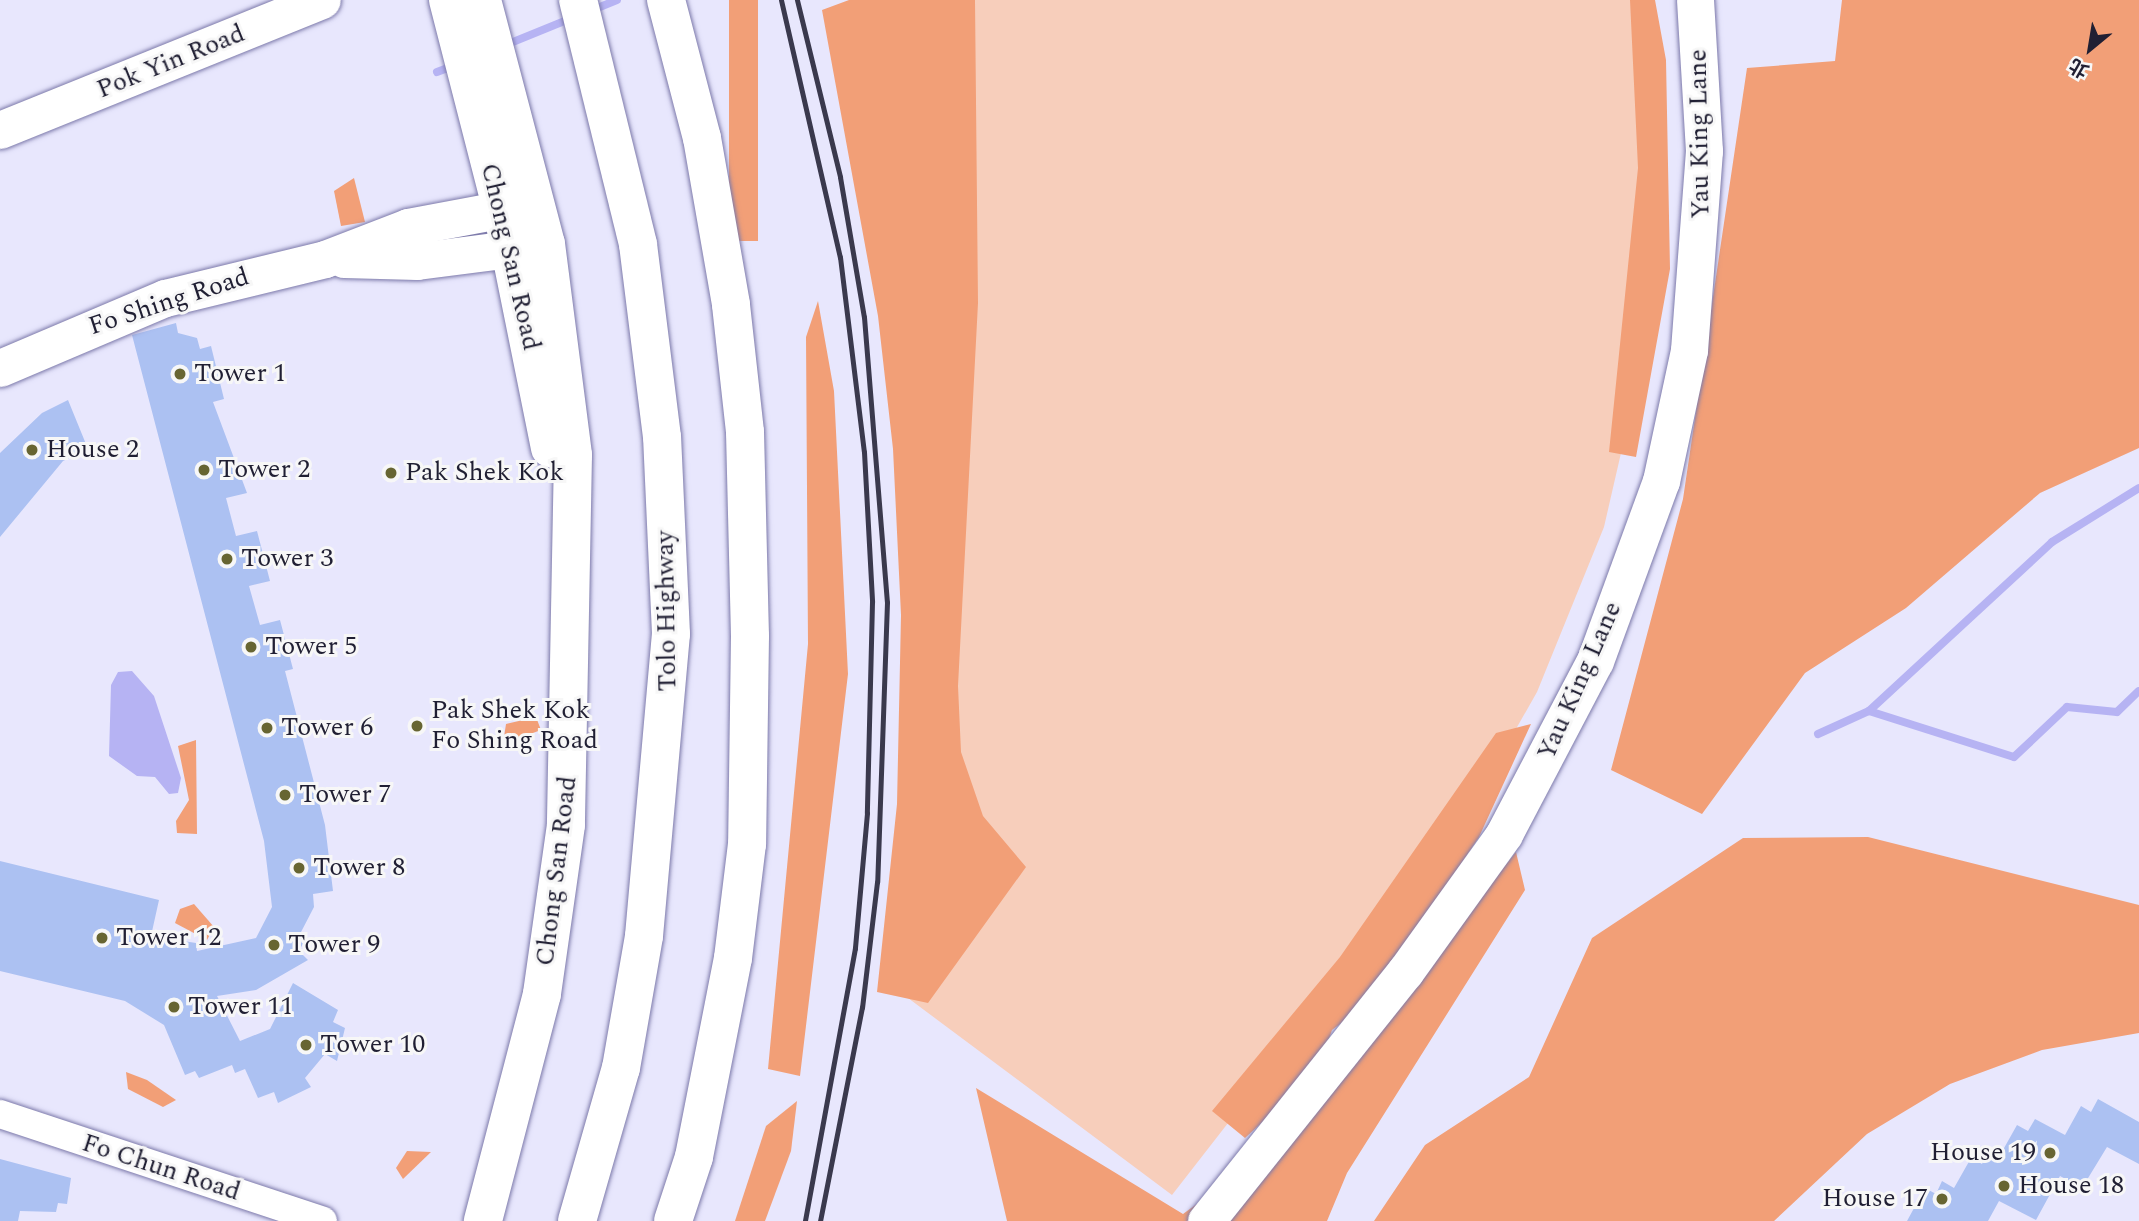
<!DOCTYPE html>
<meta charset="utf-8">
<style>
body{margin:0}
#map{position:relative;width:2139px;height:1221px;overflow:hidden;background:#e8e7fd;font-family:Spectral,"Noto Sans TC",serif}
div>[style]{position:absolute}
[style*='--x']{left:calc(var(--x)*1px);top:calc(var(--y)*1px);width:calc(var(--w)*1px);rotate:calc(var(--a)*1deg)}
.green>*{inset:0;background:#f7cebb}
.forest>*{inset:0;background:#f29f77;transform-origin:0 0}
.water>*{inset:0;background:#b6b3f3}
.stream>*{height:8px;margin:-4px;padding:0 4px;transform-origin:4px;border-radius:4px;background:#b6b3f3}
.building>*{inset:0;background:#acc1f2}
.roads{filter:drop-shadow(0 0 2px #7c79aa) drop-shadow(0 0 2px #7c79aa)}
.minor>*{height:28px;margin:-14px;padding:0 14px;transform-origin:14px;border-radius:14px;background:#fff}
.tertiary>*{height:37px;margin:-18.5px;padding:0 18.5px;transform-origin:18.5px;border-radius:18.5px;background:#fff}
.secondary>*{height:38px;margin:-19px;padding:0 19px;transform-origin:19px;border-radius:19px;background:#fff}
.motorway>*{height:38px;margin:-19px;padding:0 19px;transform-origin:19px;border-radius:19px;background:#fff}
.rail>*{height:5px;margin:-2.5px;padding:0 2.5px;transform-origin:2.5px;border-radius:2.5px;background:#3a394d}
.dots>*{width:19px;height:19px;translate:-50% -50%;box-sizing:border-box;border:4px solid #f7f7f7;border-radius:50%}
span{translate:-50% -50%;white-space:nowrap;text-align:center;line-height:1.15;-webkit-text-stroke:6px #f7f7f7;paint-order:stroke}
.street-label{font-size:26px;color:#201f33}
.poi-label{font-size:26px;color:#201f33}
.left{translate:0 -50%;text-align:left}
.right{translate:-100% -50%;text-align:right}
.north{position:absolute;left:2055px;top:14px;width:70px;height:70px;-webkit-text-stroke:5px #f7f7f7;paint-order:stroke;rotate:210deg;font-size:19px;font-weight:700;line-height:28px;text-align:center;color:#201f33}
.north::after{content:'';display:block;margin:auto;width:24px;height:32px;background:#201f33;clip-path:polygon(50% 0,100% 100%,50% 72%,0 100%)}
</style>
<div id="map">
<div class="green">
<i style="clip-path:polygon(849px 0,1639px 0,1654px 157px,1621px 453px,1604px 527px,1537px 692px,1466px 817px,1172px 1195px,904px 995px,926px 695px)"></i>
</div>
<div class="forest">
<i style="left:729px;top:0;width:29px;height:241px"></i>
<i style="clip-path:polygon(849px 0,975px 0,978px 303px,958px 686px,961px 752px,983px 816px,1026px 867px,928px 1003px,877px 992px,897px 804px,901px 615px,893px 449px,878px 316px,822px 10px)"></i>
<i style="clip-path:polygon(1630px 0,1655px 0,1666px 60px,1670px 269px,1636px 457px,1609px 452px,1638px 168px)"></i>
<i style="clip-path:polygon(1842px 0,2139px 0,2139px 448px,2040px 493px,1906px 608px,1805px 673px,1702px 814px,1611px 770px,1683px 499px,1747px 68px,1835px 61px)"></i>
<i style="clip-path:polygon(354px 178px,365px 222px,341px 226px,334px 191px)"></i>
<i style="clip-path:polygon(818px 301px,834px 391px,848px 674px,800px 1076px,768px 1069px,808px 644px,806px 337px)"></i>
<i style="clip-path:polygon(536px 717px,541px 730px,514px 740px,504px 737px,506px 724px)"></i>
<i style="clip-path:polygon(1531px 724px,1479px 837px,1368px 1003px,1332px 1030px,1318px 1071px,1245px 1138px,1212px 1111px,1340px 957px,1496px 733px)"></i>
<i style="clip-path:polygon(196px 740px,197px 834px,177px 833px,176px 821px,189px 800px,178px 746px)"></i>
<i style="clip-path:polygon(1868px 837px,2139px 905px,2139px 1033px,2042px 1050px,1950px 1084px,1867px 1134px,1774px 1221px,1374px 1221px,1425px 1145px,1529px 1077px,1592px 938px,1743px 838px)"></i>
<i style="clip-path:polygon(1516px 852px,1525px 890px,1347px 1173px,1327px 1221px,1007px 1221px,976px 1088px,1183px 1214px,1290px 1136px)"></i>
<i style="clip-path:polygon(194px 904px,214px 927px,207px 940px,175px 923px,180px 909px)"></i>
<i style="clip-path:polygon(126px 1072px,147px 1080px,176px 1100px,163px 1107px,128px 1089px)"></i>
<i style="clip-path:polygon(797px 1101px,791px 1151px,765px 1221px,735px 1221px,766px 1126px)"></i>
<i style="clip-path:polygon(407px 1151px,431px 1152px,403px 1179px,396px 1168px)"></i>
</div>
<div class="water">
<i style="clip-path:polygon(132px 671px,154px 696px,181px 778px,178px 793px,169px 794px,155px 777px,137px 776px,109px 756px,111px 685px,118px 672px)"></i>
</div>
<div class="stream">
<i style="--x:590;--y:11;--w:29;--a:-22"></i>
<i style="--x:503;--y:46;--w:74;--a:-22.1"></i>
<i style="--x:437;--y:72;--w:19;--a:-21"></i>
<i style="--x:1869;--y:711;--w:249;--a:-42.7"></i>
<i style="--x:2052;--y:542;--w:102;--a:-31.8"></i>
<i style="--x:1818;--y:734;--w:56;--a:-24.3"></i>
<i style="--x:1869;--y:711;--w:152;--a:17.6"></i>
<i style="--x:2014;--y:757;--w:73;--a:-43.3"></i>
<i style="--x:2067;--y:707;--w:50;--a:5.7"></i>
<i style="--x:2117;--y:712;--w:30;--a:-44"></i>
</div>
<div class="building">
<i style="clip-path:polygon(176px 323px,178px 333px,197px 338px,200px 349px,211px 346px,224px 399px,213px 402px,247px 493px,226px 498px,236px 536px,257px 531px,270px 581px,249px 586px,260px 625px,280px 620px,293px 669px,285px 671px,325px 825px,333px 891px,313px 894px,314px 907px,300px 934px,306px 938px,299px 951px,308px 960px,256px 990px,217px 996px,240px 1041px,270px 1029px,293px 983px,338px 1010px,333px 1022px,345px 1028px,337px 1061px,325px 1054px,305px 1078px,311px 1087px,278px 1103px,274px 1092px,258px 1098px,245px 1069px,235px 1073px,232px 1065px,199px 1078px,195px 1071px,185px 1075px,164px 1025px,125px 1001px,0 971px,0 861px,159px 900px,151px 936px,196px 943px,197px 951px,256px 938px,272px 907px,264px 841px,132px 335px)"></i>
<i style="clip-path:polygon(68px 400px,88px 449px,63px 461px,0 537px,0 453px,42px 413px)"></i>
<i style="clip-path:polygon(2098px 1099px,2139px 1122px,2139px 1164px,2107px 1147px,2082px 1188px,2060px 1176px,2036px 1220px,1999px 1201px,1988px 1221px,1907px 1221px,1925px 1188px,1936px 1194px,1942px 1181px,1954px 1188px,1971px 1158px,1982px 1164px,1988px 1151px,1999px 1157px,2017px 1125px,2028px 1131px,2035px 1119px,2065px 1135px,2081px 1106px,2091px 1112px)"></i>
<i style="clip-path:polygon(0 1159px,71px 1178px,67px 1204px,58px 1203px,56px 1212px,20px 1211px,18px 1221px,0 1221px)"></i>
</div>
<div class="roads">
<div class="minor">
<i style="--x:0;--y:1114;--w:340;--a:18.3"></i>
</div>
<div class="tertiary">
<i style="--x:0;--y:130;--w:347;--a:-22"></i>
<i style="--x:344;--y:259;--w:73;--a:1.6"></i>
<i style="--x:417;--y:261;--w:124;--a:-7.4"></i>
<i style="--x:0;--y:368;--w:179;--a:-23"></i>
<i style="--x:165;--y:298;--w:165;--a:-13.7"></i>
<i style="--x:325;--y:259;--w:89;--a:-21.1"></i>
<i style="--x:408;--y:227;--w:125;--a:-10.6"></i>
<i style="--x:1206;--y:1221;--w:319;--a:-51.4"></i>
<i style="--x:1405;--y:972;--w:170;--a:-54.3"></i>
<i style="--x:1504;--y:834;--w:195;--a:-62.3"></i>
<i style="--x:1595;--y:661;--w:192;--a:-69.9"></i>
<i style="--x:1661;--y:481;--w:134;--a:-77.9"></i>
<i style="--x:1689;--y:350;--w:200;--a:-85.7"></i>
<i style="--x:1704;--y:151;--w:151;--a:-93.4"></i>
</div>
<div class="secondary">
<i style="--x:448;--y:0;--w:217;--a:75.6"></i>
<i style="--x:502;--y:210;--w:243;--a:78.6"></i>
<i style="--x:482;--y:0;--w:252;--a:75.3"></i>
<i style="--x:546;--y:244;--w:213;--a:82.7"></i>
<i style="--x:573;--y:455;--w:370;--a:91.1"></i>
<i style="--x:566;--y:825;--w:171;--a:98.1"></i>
<i style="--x:542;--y:994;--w:235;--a:104.6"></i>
</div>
<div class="motorway">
<i style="--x:666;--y:0;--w:143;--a:75.4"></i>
<i style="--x:702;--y:138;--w:169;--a:80.1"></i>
<i style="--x:731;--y:305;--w:128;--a:83.7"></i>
<i style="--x:745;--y:432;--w:204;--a:88.6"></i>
<i style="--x:750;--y:636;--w:208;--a:90.8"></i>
<i style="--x:747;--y:844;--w:115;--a:97"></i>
<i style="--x:733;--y:958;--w:203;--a:101.1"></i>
<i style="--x:694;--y:1157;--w:67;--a:108.2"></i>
<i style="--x:577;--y:1221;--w:159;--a:-74"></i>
<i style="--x:621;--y:1068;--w:134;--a:-80.1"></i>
<i style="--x:644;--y:936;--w:303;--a:-84.9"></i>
<i style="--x:671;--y:634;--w:197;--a:-92.6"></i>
<i style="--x:662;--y:437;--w:194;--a:-97.1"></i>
<i style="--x:638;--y:244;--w:251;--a:-103.8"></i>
</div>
</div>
<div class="rail">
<i style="--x:781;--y:0;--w:264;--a:77.1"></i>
<i style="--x:840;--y:257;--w:196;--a:83"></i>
<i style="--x:864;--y:452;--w:150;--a:86.9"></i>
<i style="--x:872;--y:602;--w:211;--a:91.4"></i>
<i style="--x:867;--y:813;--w:136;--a:95.1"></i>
<i style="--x:855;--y:948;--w:278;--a:100.4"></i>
<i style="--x:797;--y:0;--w:182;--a:76.3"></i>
<i style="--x:840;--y:177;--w:142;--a:80.3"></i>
<i style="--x:864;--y:317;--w:286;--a:85.4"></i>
<i style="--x:887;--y:602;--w:280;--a:92"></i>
<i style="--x:877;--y:882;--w:126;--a:96.8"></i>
<i style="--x:862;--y:1007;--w:218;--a:101.1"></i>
</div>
<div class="dots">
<i style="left:180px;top:374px;background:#676532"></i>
<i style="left:32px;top:450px;background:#676532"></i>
<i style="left:204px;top:470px;background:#676532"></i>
<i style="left:391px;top:473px;background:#676532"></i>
<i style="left:227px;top:559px;background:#676532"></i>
<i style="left:251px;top:647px;background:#676532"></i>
<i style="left:417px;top:726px;background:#676532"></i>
<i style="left:267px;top:728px;background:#676532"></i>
<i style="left:285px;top:795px;background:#676532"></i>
<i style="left:299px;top:868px;background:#676532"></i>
<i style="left:102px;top:938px;background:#676532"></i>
<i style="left:274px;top:945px;background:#676532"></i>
<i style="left:174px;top:1007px;background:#676532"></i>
<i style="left:306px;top:1045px;background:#676532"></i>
<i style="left:2050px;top:1153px;background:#676532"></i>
<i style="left:2004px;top:1186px;background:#676532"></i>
<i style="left:1942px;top:1199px;background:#676532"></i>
</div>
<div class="street-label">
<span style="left:171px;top:62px;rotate:-22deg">Pok Yin Road</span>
<span style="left:1700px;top:134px;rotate:-91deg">Yau King Lane</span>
<span style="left:510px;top:257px;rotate:77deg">Chong San Road</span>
<span style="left:169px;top:302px;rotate:-18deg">Fo Shing Road</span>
<span style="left:667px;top:611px;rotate:-91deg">Tolo Highway</span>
<span style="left:1580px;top:681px;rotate:-66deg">Yau King Lane</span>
<span style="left:557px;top:871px;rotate:-83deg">Chong San Road</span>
<span style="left:161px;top:1168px;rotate:18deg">Fo Chun Road</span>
</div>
<div class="poi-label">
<span class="left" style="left:194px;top:374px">Tower 1</span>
<span class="left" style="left:46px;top:450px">House 2</span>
<span class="left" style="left:218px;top:470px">Tower 2</span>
<span class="left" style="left:405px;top:473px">Pak Shek Kok</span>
<span class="left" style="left:241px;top:559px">Tower 3</span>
<span class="left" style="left:265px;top:647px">Tower 5</span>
<span class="left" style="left:431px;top:726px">Pak Shek Kok<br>Fo Shing Road</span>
<span class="left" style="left:281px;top:728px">Tower 6</span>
<span class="left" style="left:299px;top:795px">Tower 7</span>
<span class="left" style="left:313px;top:868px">Tower 8</span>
<span class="left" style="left:116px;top:938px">Tower 12</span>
<span class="left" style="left:288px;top:945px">Tower 9</span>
<span class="left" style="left:188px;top:1007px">Tower 11</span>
<span class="left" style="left:320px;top:1045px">Tower 10</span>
<span class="right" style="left:2036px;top:1153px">House 19</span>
<span class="left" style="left:2018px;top:1186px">House 18</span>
<span class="right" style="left:1928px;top:1199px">House 17</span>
</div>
<div class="north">北</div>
</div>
